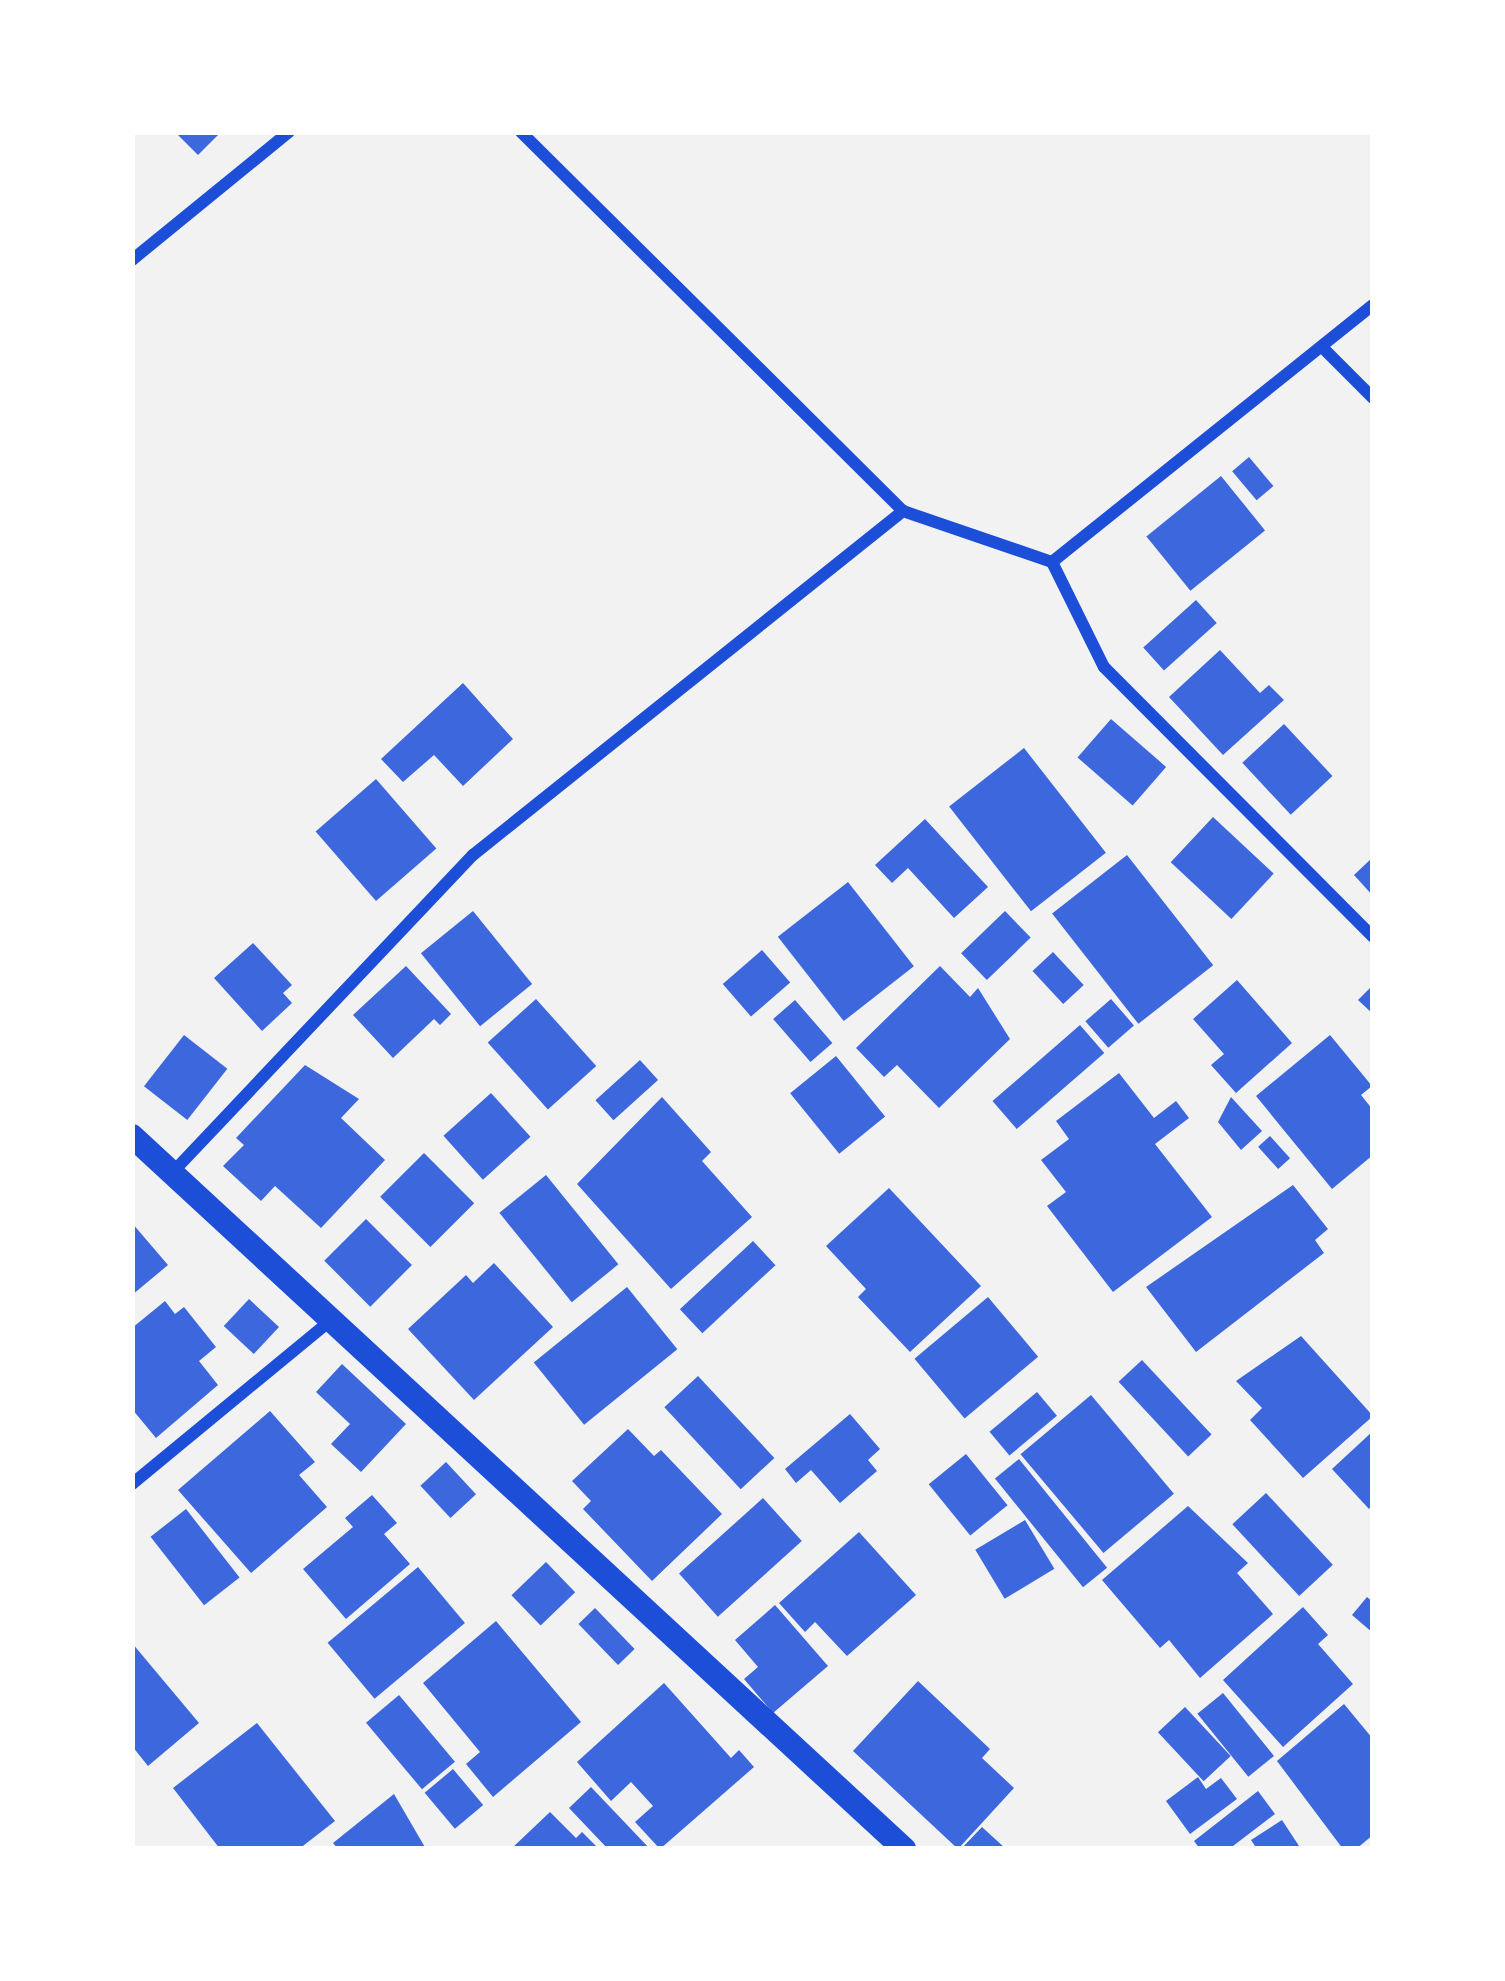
<!DOCTYPE html>
<style>
body{margin:0}
#map{position:relative;width:1505px;height:1981px;overflow:hidden;background:#f2f2f2;font-family:Commissioner,sans-serif}
div>[style]{position:absolute}
[style*='--x']{left:calc(var(--x)*1px);top:calc(var(--y)*1px);width:calc(var(--w)*1px);rotate:calc(var(--a)*1deg)}
.building>*{inset:0;background:#3d67dc;transform-origin:0 0}
.minor>*{height:12px;margin:-6px;padding:0 6px;transform-origin:6px;border-radius:6px;background:#1d4ed8}
.secondary>*{height:24px;margin:-12px;padding:0 12px;transform-origin:12px;border-radius:12px;background:#1d4ed8}
span{translate:-50% -50%;white-space:nowrap;text-align:center;line-height:1.15;-webkit-text-stroke:12px #fff;paint-order:stroke}
.frame{position:absolute;inset:0;border:135px solid #fff;pointer-events:none}
</style>
<div id="map">
<div class="building">
<i style="clip-path:polygon(175px 132px,221px 132px,198px 155px)"></i>
<i style="left:1249px;top:457px;width:38px;height:22px;rotate:50deg"></i>
<i style="left:1221px;top:476px;width:70px;height:96px;rotate:51deg"></i>
<i style="left:1196px;top:600px;width:31px;height:71px;rotate:48deg"></i>
<i style="clip-path:polygon(1220px 650px,1260px 693px,1269px 685px,1284px 700px,1223px 755px,1169px 697px)"></i>
<i style="clip-path:polygon(463px 683px,513px 739px,463px 786px,434px 755px,403px 782px,381px 759px)"></i>
<i style="left:1111px;top:719px;width:73px;height:51px;rotate:41deg"></i>
<i style="left:1284px;top:724px;width:71px;height:57px;rotate:47deg"></i>
<i style="left:1024px;top:748px;width:133px;height:95px;rotate:52deg"></i>
<i style="left:376px;top:779px;width:92px;height:80px;rotate:49deg"></i>
<i style="left:1213px;top:817px;width:83px;height:62px;rotate:43deg"></i>
<i style="clip-path:polygon(925px 819px,988px 887px,954px 918px,908px 868px,892px 883px,875px 865px)"></i>
<i style="left:1127px;top:855px;width:140px;height:95px;rotate:52deg"></i>
<i style="clip-path:polygon(1373px 857px,1373px 896px,1354px 875px)"></i>
<i style="left:848px;top:882px;width:107px;height:89px;rotate:52deg"></i>
<i style="left:473px;top:911px;width:94px;height:67px;rotate:51deg"></i>
<i style="left:1005px;top:911px;width:37px;height:61px;rotate:46deg"></i>
<i style="clip-path:polygon(253px 943px,292px 985px,283px 993px,292px 1003px,262px 1031px,214px 978px)"></i>
<i style="left:762px;top:950px;width:43px;height:52px;rotate:49deg"></i>
<i style="left:1053px;top:952px;width:45px;height:28px;rotate:47deg"></i>
<i style="clip-path:polygon(406px 966px,451px 1014px,440px 1025px,434px 1019px,393px 1058px,353px 1015px)"></i>
<i style="clip-path:polygon(940px 966px,970px 997px,978px 988px,1010px 1039px,939px 1108px,897px 1065px,884px 1077px,856px 1048px)"></i>
<i style="clip-path:polygon(1237px 980px,1292px 1043px,1236px 1093px,1211px 1065px,1224px 1054px,1193px 1019px)"></i>
<i style="clip-path:polygon(1373px 985px,1373px 1014px,1358px 1000px)"></i>
<i style="left:536px;top:999px;width:90px;height:65px;rotate:48deg"></i>
<i style="left:1111px;top:999px;width:35px;height:34px;rotate:49deg"></i>
<i style="left:795px;top:1000px;width:57px;height:29px;rotate:49deg"></i>
<i style="left:1080px;top:1025px;width:37px;height:116px;rotate:49deg"></i>
<i style="left:184px;top:1035px;width:55px;height:65px;rotate:38deg"></i>
<i style="clip-path:polygon(1330px 1035px,1372px 1086px,1361px 1095px,1373px 1110px,1373px 1155px,1332px 1189px,1256px 1096px)"></i>
<i style="left:836px;top:1056px;width:78px;height:59px;rotate:51deg"></i>
<i style="left:640px;top:1060px;width:27px;height:60px;rotate:48deg"></i>
<i style="clip-path:polygon(305px 1065px,359px 1099px,341px 1118px,385px 1160px,321px 1228px,275px 1186px,261px 1201px,223px 1166px,244px 1145px,236px 1138px)"></i>
<i style="clip-path:polygon(1119px 1073px,1154px 1118px,1176px 1101px,1189px 1118px,1155px 1144px,1212px 1217px,1113px 1292px,1047px 1206px,1066px 1192px,1041px 1160px,1069px 1139px,1056px 1121px)"></i>
<i style="left:491px;top:1093px;width:59px;height:64px;rotate:48deg"></i>
<i style="clip-path:polygon(662px 1097px,711px 1152px,702px 1161px,752px 1217px,671px 1289px,577px 1184px)"></i>
<i style="clip-path:polygon(1231px 1097px,1262px 1131px,1241px 1150px,1218px 1122px)"></i>
<i style="left:1270px;top:1136px;width:30px;height:16px;rotate:48deg"></i>
<i style="left:424px;top:1153px;width:71px;height:62px;rotate:45deg"></i>
<i style="left:546px;top:1175px;width:115px;height:60px;rotate:51deg"></i>
<i style="clip-path:polygon(1293px 1185px,1328px 1229px,1315px 1240px,1324px 1253px,1196px 1352px,1146px 1287px)"></i>
<i style="clip-path:polygon(889px 1188px,981px 1286px,910px 1352px,858px 1297px,866px 1289px,826px 1246px)"></i>
<i style="left:366px;top:1219px;width:65px;height:59px;rotate:45deg"></i>
<i style="clip-path:polygon(132px 1223px,168px 1265px,132px 1295px)"></i>
<i style="left:753px;top:1241px;width:33px;height:100px;rotate:47deg"></i>
<i style="clip-path:polygon(494px 1263px,553px 1327px,474px 1400px,408px 1329px,466px 1275px,473px 1283px)"></i>
<i style="left:627px;top:1287px;width:80px;height:120px;rotate:51deg"></i>
<i style="left:988px;top:1297px;width:78px;height:96px;rotate:50deg"></i>
<i style="left:249px;top:1299px;width:41px;height:37px;rotate:43deg"></i>
<i style="clip-path:polygon(165px 1301px,175px 1314px,184px 1307px,216px 1347px,199px 1361px,218px 1385px,156px 1438px,132px 1409px,132px 1328px)"></i>
<i style="clip-path:polygon(1301px 1336px,1373px 1416px,1303px 1478px,1250px 1420px,1262px 1408px,1236px 1381px)"></i>
<i style="left:1142px;top:1360px;width:102px;height:32px;rotate:47deg"></i>
<i style="clip-path:polygon(342px 1364px,406px 1424px,361px 1472px,331px 1444px,350px 1424px,316px 1392px)"></i>
<i style="left:698px;top:1376px;width:112px;height:46px;rotate:47deg"></i>
<i style="left:1037px;top:1392px;width:31px;height:62px;rotate:50deg"></i>
<i style="left:1091px;top:1395px;width:129px;height:92px;rotate:50deg"></i>
<i style="clip-path:polygon(270px 1411px,315px 1462px,299px 1475px,327px 1507px,251px 1573px,178px 1490px)"></i>
<i style="clip-path:polygon(850px 1414px,880px 1449px,868px 1460px,877px 1471px,840px 1503px,811px 1470px,796px 1483px,785px 1469px)"></i>
<i style="clip-path:polygon(628px 1429px,654px 1456px,661px 1450px,722px 1514px,652px 1581px,583px 1509px,591px 1501px,572px 1481px)"></i>
<i style="clip-path:polygon(1373px 1431px,1373px 1505px,1369px 1509px,1332px 1469px)"></i>
<i style="left:966px;top:1454px;width:66px;height:48px;rotate:51deg"></i>
<i style="left:1019px;top:1459px;width:140px;height:31px;rotate:51deg"></i>
<i style="left:446px;top:1462px;width:44px;height:35px;rotate:47deg"></i>
<i style="left:1266px;top:1493px;width:98px;height:46px;rotate:47deg"></i>
<i style="clip-path:polygon(372px 1495px,397px 1523px,384px 1534px,410px 1564px,346px 1619px,303px 1569px,353px 1527px,345px 1518px)"></i>
<i style="left:763px;top:1498px;width:58px;height:113px;rotate:48deg"></i>
<i style="clip-path:polygon(1188px 1506px,1248px 1563px,1237px 1573px,1273px 1614px,1200px 1678px,1169px 1640px,1160px 1648px,1102px 1580px)"></i>
<i style="left:186px;top:1509px;width:87px;height:45px;rotate:52deg"></i>
<i style="left:1025px;top:1520px;width:57px;height:58px;rotate:59deg"></i>
<i style="clip-path:polygon(859px 1532px,916px 1595px,847px 1656px,815px 1622px,805px 1632px,779px 1603px)"></i>
<i style="left:546px;top:1562px;width:42px;height:48px;rotate:46deg"></i>
<i style="left:418px;top:1567px;width:73px;height:118px;rotate:50deg"></i>
<i style="clip-path:polygon(1367px 1597px,1373px 1602px,1373px 1633px,1352px 1615px)"></i>
<i style="clip-path:polygon(775px 1605px,828px 1666px,773px 1713px,744px 1679px,758px 1667px,735px 1640px)"></i>
<i style="clip-path:polygon(1303px 1607px,1328px 1635px,1318px 1644px,1353px 1684px,1283px 1747px,1223px 1680px)"></i>
<i style="left:595px;top:1608px;width:57px;height:23px;rotate:46deg"></i>
<i style="clip-path:polygon(496px 1621px,581px 1722px,493px 1797px,466px 1764px,480px 1752px,423px 1683px)"></i>
<i style="clip-path:polygon(132px 1643px,199px 1723px,148px 1766px,132px 1746px)"></i>
<i style="clip-path:polygon(918px 1681px,990px 1749px,982px 1758px,1014px 1788px,958px 1849px,853px 1751px)"></i>
<i style="clip-path:polygon(664px 1683px,731px 1758px,739px 1750px,754px 1767px,660px 1849px,635px 1822px,653px 1806px,631px 1782px,611px 1801px,577px 1762px)"></i>
<i style="left:1223px;top:1693px;width:81px;height:33px;rotate:51deg"></i>
<i style="left:399px;top:1695px;width:87px;height:43px;rotate:50deg"></i>
<i style="clip-path:polygon(1344px 1704px,1373px 1739px,1373px 1835px,1356px 1849px,1343px 1849px,1277px 1761px)"></i>
<i style="left:1185px;top:1707px;width:67px;height:37px;rotate:47deg"></i>
<i style="clip-path:polygon(257px 1723px,335px 1821px,299px 1849px,220px 1849px,173px 1788px)"></i>
<i style="left:453px;top:1769px;width:47px;height:37px;rotate:50deg"></i>
<i style="clip-path:polygon(1198px 1777px,1206px 1789px,1221px 1778px,1237px 1799px,1190px 1834px,1166px 1801px)"></i>
<i style="clip-path:polygon(591px 1787px,650px 1849px,608px 1849px,569px 1808px)"></i>
<i style="clip-path:polygon(1258px 1791px,1275px 1814px,1229px 1849px,1200px 1849px,1194px 1841px)"></i>
<i style="clip-path:polygon(394px 1794px,426px 1849px,338px 1849px,333px 1843px)"></i>
<i style="clip-path:polygon(550px 1812px,576px 1838px,582px 1832px,599px 1849px,511px 1849px)"></i>
<i style="clip-path:polygon(1282px 1820px,1301px 1849px,1257px 1849px,1251px 1840px)"></i>
<i style="clip-path:polygon(982px 1827px,1006px 1849px,961px 1849px)"></i>
</div>
<div class="minor">
<i style="--x:521;--y:132;--w:538;--a:44.77"></i>
<i style="--x:903;--y:511;--w:157;--a:18.9"></i>
<i style="--x:1052;--y:562;--w:117;--a:63.7"></i>
<i style="--x:1104;--y:667;--w:381;--a:45.1"></i>
<i style="--x:132;--y:260;--w:203;--a:-39.2"></i>
<i style="--x:1323;--y:348;--w:71;--a:45"></i>
<i style="--x:1052;--y:562;--w:411;--a:-38.7"></i>
<i style="--x:172;--y:1173;--w:438;--a:-46.6"></i>
<i style="--x:473;--y:855;--w:551;--a:-38.66"></i>
<i style="--x:132;--y:1484;--w:259;--a:-39.5"></i>
</div>
<div class="secondary">
<i style="--x:132;--y:1136;--w:1051;--a:42.72"></i>
</div>
<div class="frame"></div>
</div>
